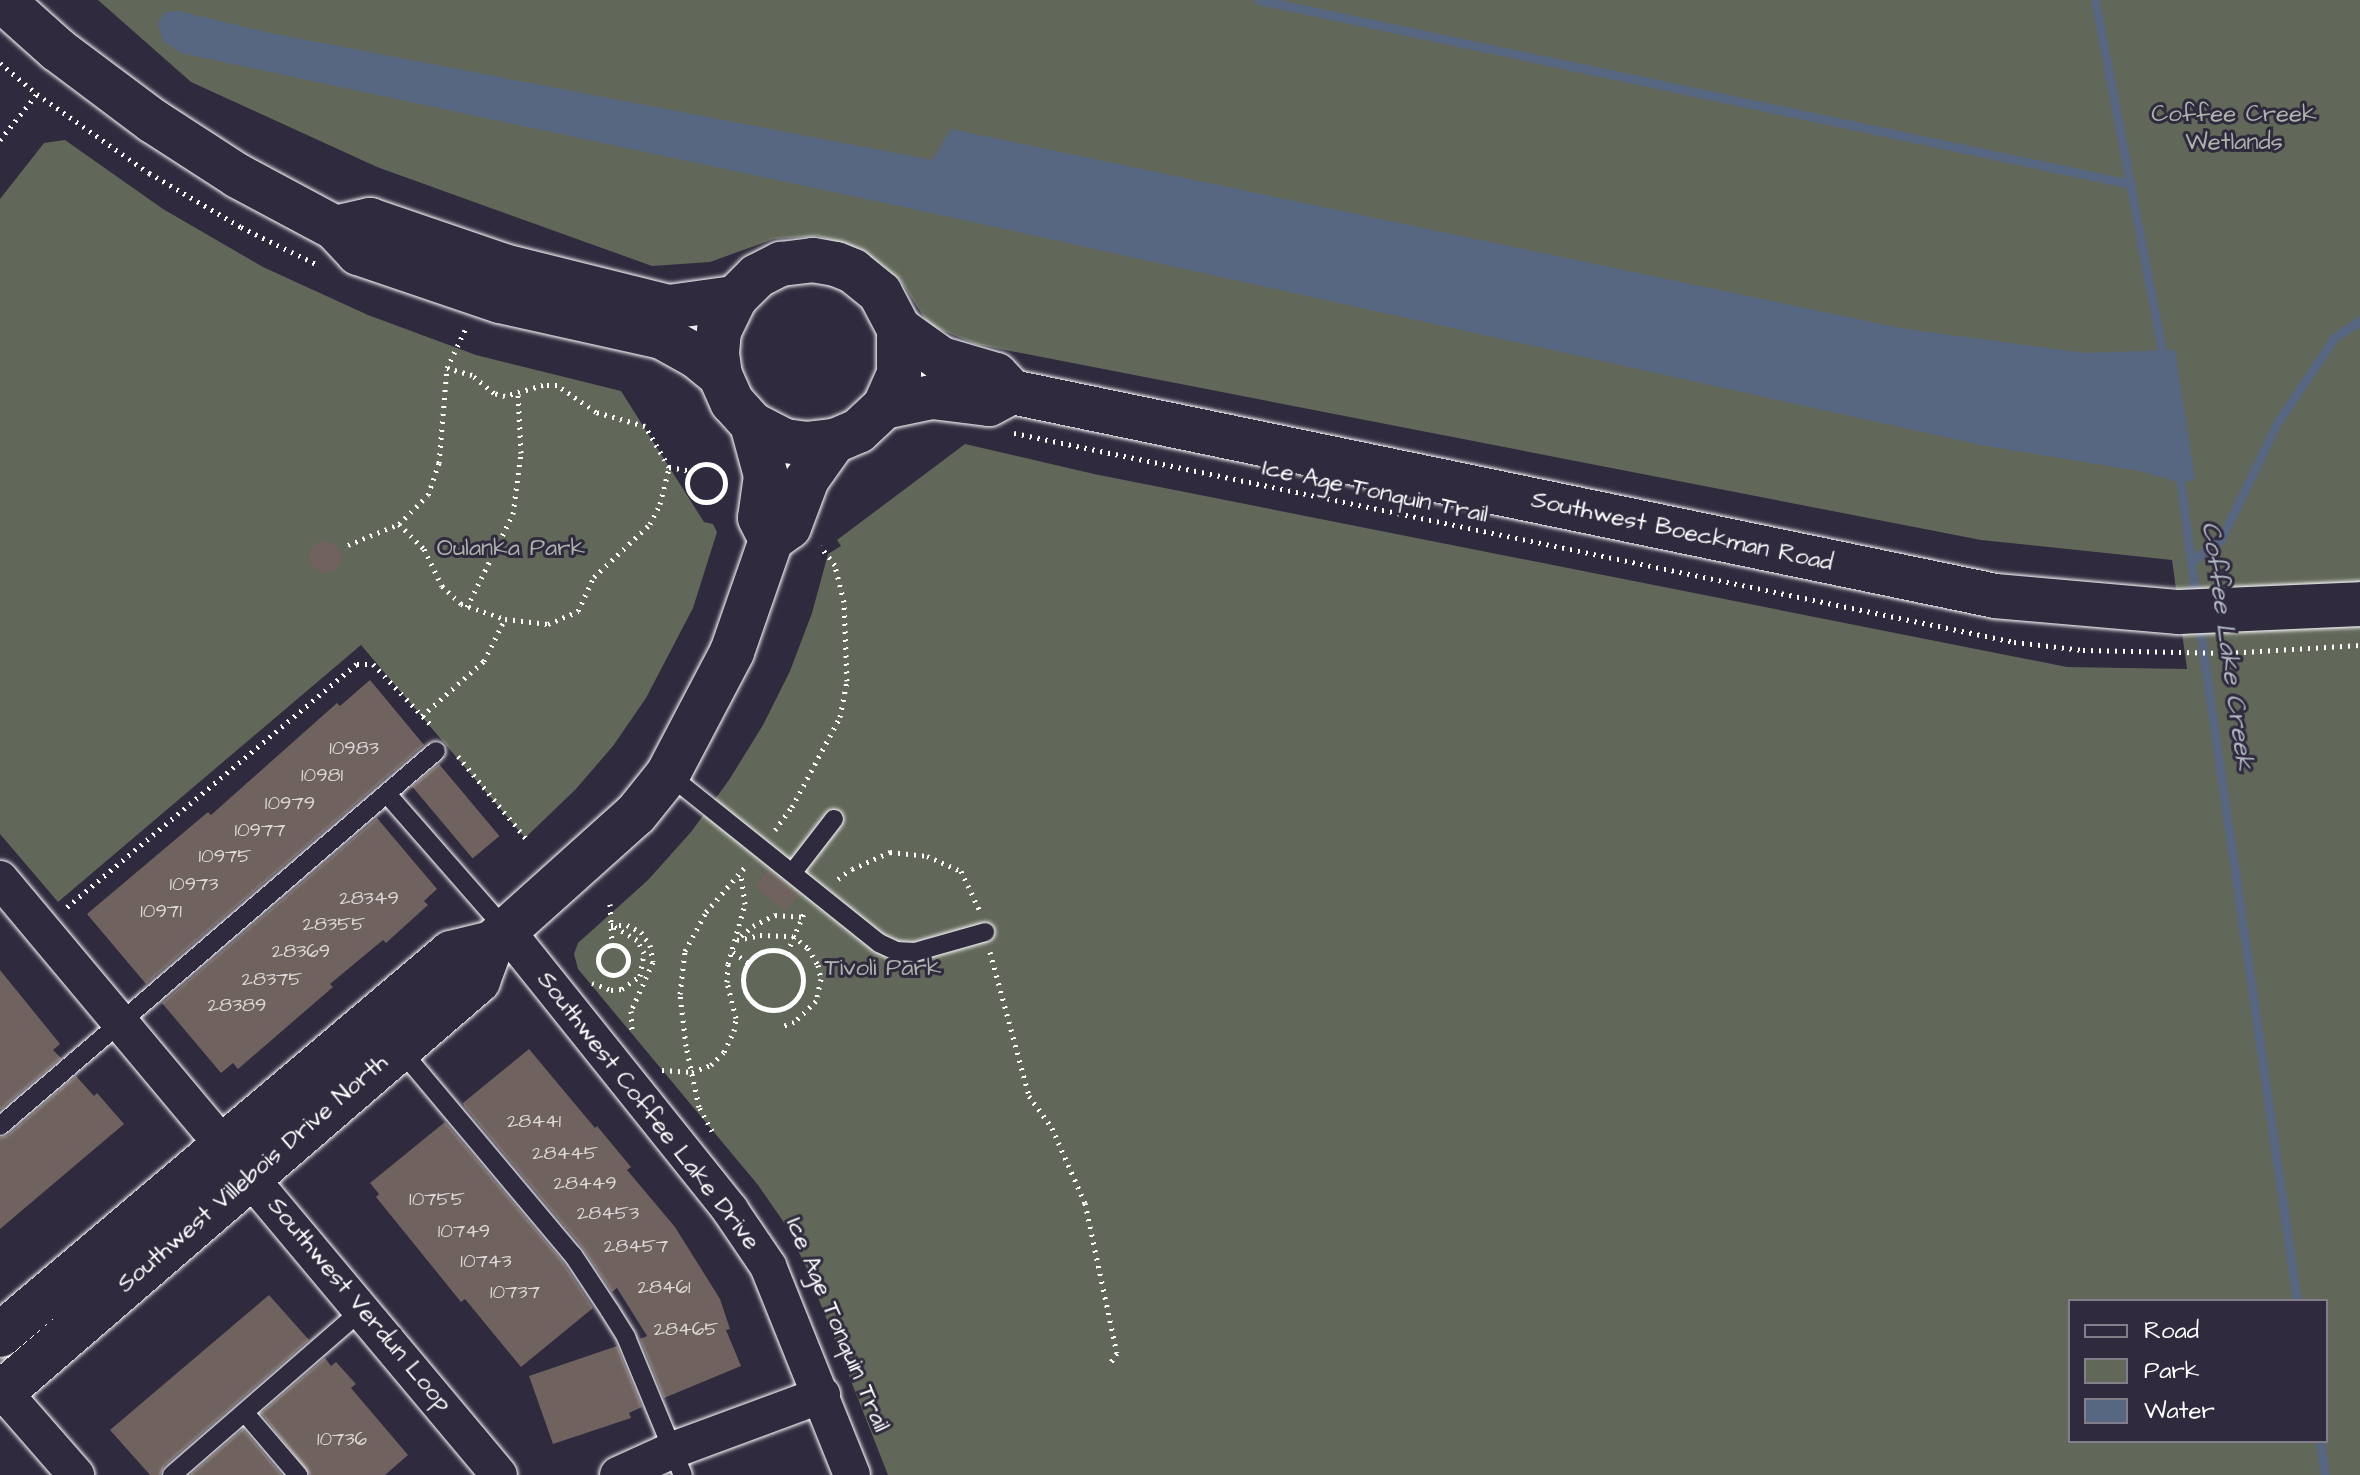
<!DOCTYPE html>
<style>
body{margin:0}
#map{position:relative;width:2360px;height:1475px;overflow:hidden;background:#2f2a3d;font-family:"Architects Daughter",sans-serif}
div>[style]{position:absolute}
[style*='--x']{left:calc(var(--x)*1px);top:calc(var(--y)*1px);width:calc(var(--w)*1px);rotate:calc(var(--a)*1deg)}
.green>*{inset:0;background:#616759}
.water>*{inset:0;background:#576681}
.stream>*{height:9px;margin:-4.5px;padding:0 4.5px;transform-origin:4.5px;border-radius:4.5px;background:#576681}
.building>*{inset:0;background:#70625e;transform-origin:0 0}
.round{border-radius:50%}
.path>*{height:5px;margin-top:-2.5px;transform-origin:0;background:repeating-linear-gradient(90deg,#fff 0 2px,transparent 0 8px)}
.path>.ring{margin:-2.5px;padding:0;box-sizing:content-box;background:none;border:5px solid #fff;border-radius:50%}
.roads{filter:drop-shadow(0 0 2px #fff) drop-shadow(0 0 2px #fff)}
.lane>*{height:18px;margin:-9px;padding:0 9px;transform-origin:9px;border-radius:9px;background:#2f2a3d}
.street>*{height:36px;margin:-18px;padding:0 18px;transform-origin:18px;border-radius:18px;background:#2f2a3d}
.secondary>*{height:44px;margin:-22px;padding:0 22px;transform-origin:22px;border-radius:22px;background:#2f2a3d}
span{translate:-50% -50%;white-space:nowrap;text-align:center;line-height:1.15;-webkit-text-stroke:6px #2f2a3d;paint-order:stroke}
.number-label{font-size:20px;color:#dbd8d7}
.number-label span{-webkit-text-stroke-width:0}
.park-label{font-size:24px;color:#b0b3ac}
.street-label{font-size:24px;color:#fff}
.water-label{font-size:26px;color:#b3bac6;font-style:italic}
.legend{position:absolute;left:2068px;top:1299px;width:260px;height:144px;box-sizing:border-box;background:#2f2a3d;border:2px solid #827f8b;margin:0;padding:10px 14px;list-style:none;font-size:24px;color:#fff}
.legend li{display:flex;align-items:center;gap:16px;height:40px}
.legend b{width:40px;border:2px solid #827f8b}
</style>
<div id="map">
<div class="green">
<i style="clip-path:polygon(evenodd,98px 0,2360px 0,2360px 1475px,888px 1475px,806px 1267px,785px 1224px,758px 1185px,578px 969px,574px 954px,578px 943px,648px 880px,691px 832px,729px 780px,763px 725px,790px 671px,812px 613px,828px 554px,841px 546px,837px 540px,965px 444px,1094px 474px,2067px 667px,2187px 669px,2172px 560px,1981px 540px,975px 344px,929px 325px,900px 280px,864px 251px,818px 236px,774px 239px,710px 262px,652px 266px,377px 167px,191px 82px,98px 0,2070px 1301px,2326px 1301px,2326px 1441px,2070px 1441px,2070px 1301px)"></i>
<i style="clip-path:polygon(65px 140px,163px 209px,263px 267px,368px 315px,476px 355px,621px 391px,704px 522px,713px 524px,717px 532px,693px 608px,646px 698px,613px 746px,575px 790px,525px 838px,361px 645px,58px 902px,0 834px,0 199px,44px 143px)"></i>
</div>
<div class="water">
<i style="clip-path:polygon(179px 11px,265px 32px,932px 160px,951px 129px,1905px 329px,2084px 353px,2175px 350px,2195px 480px,2181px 483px,2140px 471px,1986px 446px,941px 215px,181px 53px,163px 41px,158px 23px,165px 12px)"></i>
</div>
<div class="stream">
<i style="--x:1259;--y:0;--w:891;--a:11.92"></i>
<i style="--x:2095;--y:0;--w:369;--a:79.2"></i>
<i style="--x:2179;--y:472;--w:129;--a:82.4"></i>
<i style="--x:2191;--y:562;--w:38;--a:-37"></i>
<i style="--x:2221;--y:539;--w:129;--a:-64.2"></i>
<i style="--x:2277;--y:423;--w:104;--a:-56"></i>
<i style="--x:2335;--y:337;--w:30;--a:-34"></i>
<i style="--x:2199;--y:623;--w:685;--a:81.78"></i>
<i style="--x:2320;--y:1441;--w:34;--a:82"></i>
</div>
<div class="building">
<i class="round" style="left:309px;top:541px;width:32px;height:32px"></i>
<i style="clip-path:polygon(370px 680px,424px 745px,146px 984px,87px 914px,208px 812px,211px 815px,337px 703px,340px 706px)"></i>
<i style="left:439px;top:764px;width:94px;height:35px;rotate:50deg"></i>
<i style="clip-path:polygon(377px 818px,437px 889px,424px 901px,428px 905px,386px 943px,383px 940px,330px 984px,333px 987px,238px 1069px,233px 1063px,221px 1073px,162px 1003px)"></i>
<i style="left:768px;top:870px;width:40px;height:21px;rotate:39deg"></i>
<i style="clip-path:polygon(0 970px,60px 1044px,53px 1050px,61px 1058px,0 1110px)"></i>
<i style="clip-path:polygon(529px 1049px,595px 1128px,597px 1126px,631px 1167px,627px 1170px,675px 1227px,720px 1299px,730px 1329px,726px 1330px,741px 1366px,664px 1398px,640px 1339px,647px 1336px,617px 1288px,612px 1292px,582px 1247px,464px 1106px,463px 1103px)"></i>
<i style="clip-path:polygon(76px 1076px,94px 1096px,97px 1093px,124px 1124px,0 1229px,0 1138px,8px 1135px)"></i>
<i style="clip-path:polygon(445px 1122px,563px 1262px,593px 1308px,521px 1367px,465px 1299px,461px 1302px,376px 1197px,379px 1194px,370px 1183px)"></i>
<i style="clip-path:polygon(269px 1295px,309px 1340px,164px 1466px,160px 1475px,150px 1475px,110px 1430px)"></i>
<i style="clip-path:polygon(617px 1346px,642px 1407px,629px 1413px,631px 1418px,553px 1444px,529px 1376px)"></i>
<i style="clip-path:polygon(325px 1358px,331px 1366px,336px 1362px,356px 1384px,351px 1388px,408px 1455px,385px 1475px,310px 1475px,261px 1413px)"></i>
<i style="clip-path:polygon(243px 1429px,282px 1475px,190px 1475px)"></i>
</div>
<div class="path">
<i style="--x:0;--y:63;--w:48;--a:40"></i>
<i style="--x:37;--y:94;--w:137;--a:35.2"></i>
<i style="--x:149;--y:173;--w:107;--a:30.4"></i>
<i style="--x:241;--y:227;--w:86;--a:26.3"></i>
<i style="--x:0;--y:140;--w:59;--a:-51.2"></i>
<i style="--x:1014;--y:433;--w:1022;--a:11.8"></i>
<i style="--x:2014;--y:642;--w:69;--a:6.6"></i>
<i style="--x:2083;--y:650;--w:145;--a:1.2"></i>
<i style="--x:2228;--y:653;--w:132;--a:-3.5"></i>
<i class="ring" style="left:687px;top:464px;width:33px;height:33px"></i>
<i style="--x:669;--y:467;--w:22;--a:10"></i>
<i style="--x:399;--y:524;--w:35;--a:45"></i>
<i style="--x:424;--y:549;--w:41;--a:64.1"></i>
<i style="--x:442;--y:586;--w:26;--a:43"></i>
<i style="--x:461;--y:604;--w:46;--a:18.8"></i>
<i style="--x:505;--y:619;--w:43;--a:6.6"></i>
<i style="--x:548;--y:624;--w:33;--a:-23"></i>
<i style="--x:578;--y:611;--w:38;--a:-65"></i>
<i style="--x:594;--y:577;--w:77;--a:-43.4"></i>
<i style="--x:650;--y:524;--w:22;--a:-63"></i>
<i style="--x:660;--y:504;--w:38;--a:-76"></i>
<i style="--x:669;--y:467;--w:48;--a:-120.3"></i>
<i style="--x:645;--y:426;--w:51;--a:-164.1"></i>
<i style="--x:596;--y:412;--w:47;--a:-145.3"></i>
<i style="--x:557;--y:385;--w:14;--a:180"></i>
<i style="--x:543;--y:385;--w:40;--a:164"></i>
<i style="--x:505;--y:396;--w:11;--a:-165"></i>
<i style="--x:494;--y:393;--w:28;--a:-141"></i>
<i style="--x:472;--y:375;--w:26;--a:-164"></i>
<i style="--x:348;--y:545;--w:55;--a:-22.4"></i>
<i style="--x:399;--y:524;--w:41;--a:-45"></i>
<i style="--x:428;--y:495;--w:34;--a:-71"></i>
<i style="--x:439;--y:463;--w:95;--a:-85.2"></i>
<i style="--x:447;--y:368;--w:44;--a:-64.6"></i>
<i style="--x:467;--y:607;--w:104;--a:-63.7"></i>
<i style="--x:513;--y:514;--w:62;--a:-82.5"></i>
<i style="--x:521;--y:453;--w:60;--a:-92.9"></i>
<i style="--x:422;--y:716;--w:83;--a:-41.6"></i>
<i style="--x:484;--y:661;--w:47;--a:-63.4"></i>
<i style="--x:458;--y:756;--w:110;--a:50.5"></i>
<i style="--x:775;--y:830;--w:29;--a:-54"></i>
<i style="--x:792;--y:807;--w:102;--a:-61.9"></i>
<i style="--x:840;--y:717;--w:37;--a:-79"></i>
<i style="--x:847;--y:681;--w:79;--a:-92.2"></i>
<i style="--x:844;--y:602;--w:38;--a:-104"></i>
<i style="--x:835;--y:565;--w:24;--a:-128"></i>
<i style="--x:838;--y:879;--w:17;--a:-36"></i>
<i style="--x:852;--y:869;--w:42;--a:-24.1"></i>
<i style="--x:890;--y:852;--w:37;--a:6"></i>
<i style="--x:927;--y:856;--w:37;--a:24"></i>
<i style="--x:961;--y:871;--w:44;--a:64.6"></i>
<i style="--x:610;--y:904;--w:40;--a:87.1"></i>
<i style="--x:67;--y:907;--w:378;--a:-40"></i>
<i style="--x:357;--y:664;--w:16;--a:0"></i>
<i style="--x:373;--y:664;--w:87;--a:46.4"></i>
<i style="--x:611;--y:925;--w:16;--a:0"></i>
<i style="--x:627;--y:925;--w:16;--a:27"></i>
<i style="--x:641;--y:932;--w:16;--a:55"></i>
<i style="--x:650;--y:945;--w:17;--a:80"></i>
<i style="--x:653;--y:962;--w:54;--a:114.2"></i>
<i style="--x:631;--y:1011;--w:22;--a:87"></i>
<i style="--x:741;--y:936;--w:16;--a:-40"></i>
<i style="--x:753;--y:926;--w:25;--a:-27"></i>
<i style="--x:775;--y:915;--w:26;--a:4"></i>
<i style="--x:737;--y:940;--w:24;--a:-12"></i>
<i style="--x:760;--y:935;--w:33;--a:2"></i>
<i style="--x:793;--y:936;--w:19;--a:39"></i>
<i style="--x:808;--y:948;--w:20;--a:60"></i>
<i style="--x:818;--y:965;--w:14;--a:78"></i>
<i style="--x:821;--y:979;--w:23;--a:103"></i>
<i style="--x:816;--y:1001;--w:30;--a:136"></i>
<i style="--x:794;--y:1022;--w:12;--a:160"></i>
<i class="ring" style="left:598px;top:945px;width:25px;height:25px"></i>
<i class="ring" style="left:743px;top:950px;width:55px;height:55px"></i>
<i style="--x:733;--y:952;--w:19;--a:35"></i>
<i style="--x:990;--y:952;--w:149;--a:74.8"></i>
<i style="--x:1029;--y:1096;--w:39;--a:54"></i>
<i style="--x:1052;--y:1128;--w:82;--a:66.3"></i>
<i style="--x:1085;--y:1203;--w:153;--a:78"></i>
<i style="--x:1117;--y:1353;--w:11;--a:124"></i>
<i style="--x:787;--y:953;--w:46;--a:-66.8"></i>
<i style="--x:592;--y:983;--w:20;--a:20"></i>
<i style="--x:611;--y:990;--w:11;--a:-5"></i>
<i style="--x:622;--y:989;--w:22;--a:-36"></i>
<i style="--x:640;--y:976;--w:23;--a:-80"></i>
<i style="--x:644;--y:953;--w:15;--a:-118"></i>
<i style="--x:637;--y:940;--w:26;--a:-149"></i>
<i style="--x:662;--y:1070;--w:30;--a:4"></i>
<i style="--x:692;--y:1072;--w:20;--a:-20"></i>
<i style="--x:711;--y:1065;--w:18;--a:-45"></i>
<i style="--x:724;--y:1052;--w:23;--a:-65"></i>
<i style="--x:734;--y:1031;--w:13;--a:-81"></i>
<i style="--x:736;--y:1018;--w:37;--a:-104"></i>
<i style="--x:727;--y:982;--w:18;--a:-87"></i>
<i style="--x:728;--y:964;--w:62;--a:-74.2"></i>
<i style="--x:745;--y:904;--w:30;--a:-98"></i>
<i style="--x:712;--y:1131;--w:27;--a:-118"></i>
<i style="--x:699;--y:1107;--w:62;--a:-102"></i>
<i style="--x:686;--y:1046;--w:52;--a:-96.6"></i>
<i style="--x:680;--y:994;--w:43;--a:-83.4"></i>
<i style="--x:685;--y:951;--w:44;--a:-61.7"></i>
<i style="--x:706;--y:912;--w:61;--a:-49"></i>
</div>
<div class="roads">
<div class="lane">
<i style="--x:668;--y:774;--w:270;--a:38.7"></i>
<i style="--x:879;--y:943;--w:19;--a:25"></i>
<i style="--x:896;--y:951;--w:19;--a:3"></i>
<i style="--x:915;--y:952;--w:73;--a:-15.9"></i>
<i style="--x:387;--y:794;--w:181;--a:48.8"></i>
<i style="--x:793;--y:872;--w:67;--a:-52.3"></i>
<i style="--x:399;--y:1048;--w:270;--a:50"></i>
<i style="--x:573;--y:1255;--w:67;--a:56.5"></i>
<i style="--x:610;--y:1311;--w:31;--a:58"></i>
<i style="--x:626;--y:1337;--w:149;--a:67.6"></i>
<i style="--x:0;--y:1126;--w:575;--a:-40.7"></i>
<i style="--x:245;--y:1413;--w:82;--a:49.5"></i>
<i style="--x:172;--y:1475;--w:253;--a:-41"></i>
</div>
<div class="street">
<i style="--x:0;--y:879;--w:777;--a:50.06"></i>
<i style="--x:506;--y:930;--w:359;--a:51.3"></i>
<i style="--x:730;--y:1210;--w:68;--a:55.8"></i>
<i style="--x:768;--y:1266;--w:225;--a:68.1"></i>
<i style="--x:0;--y:1388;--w:116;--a:48.9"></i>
<i style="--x:618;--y:1475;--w:60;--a:-24.4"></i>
<i style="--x:673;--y:1450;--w:159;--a:-20.3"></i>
</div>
<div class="secondary">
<i style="--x:2;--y:0;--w:75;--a:41.8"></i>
<i style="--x:58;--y:50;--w:119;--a:36.8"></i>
<i style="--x:153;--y:121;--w:101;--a:32.9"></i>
<i style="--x:238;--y:176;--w:110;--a:28.2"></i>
<i style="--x:335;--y:228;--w:34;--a:47"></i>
<i style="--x:358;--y:253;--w:150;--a:18.7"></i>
<i style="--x:500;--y:301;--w:166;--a:12.5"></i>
<i style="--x:662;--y:337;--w:38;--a:29"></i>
<i style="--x:695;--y:355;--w:32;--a:39"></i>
<i style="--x:335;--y:228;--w:36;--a:-13"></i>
<i style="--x:370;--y:220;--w:142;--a:18.9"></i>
<i style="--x:504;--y:266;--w:170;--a:14"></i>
<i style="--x:669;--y:307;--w:67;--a:-7.8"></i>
<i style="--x:735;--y:298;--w:31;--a:-45"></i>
<i style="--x:757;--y:276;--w:27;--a:-27"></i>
<i style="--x:781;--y:264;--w:32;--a:-7"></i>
<i style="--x:813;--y:260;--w:23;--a:10"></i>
<i style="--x:836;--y:264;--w:18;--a:22"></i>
<i style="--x:853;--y:271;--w:35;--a:39"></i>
<i style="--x:880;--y:293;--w:41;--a:62.2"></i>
<i style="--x:899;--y:329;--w:45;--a:90"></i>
<i style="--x:899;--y:374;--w:36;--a:114"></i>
<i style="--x:884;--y:407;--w:35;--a:137"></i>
<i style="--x:858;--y:431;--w:26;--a:157"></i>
<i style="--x:834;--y:441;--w:27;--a:174"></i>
<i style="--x:807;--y:444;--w:22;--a:-172"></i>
<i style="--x:785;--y:441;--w:37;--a:-153"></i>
<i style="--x:752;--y:424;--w:30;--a:-132"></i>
<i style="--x:732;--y:402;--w:30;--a:-114"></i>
<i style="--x:720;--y:375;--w:22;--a:-98"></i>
<i style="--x:717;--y:353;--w:22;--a:-85"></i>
<i style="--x:719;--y:331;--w:37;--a:-64"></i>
<i style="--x:899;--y:329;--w:52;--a:35.5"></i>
<i style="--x:941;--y:359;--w:57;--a:16.2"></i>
<i style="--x:996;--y:375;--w:23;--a:47"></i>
<i style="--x:1012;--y:392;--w:1004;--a:11.72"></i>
<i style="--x:1995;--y:596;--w:185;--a:5"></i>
<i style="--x:2179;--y:612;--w:181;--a:-2.5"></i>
<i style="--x:884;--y:407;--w:49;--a:-11.8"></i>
<i style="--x:932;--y:397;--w:57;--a:7"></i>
<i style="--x:989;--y:404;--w:26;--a:-28"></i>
<i style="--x:752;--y:424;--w:54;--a:74.9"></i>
<i style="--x:766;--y:476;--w:42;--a:98.1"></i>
<i style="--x:760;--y:518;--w:25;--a:63"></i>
<i style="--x:0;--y:1335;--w:591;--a:-40.26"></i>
<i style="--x:451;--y:953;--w:42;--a:-13.7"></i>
<i style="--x:0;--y:1394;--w:632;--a:-40.83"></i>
<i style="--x:478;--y:981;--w:40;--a:-69.8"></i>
<i style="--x:492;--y:943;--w:193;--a:-41.9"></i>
<i style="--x:636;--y:814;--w:51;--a:-51.3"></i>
<i style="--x:668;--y:774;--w:138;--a:-62.3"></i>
<i style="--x:732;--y:652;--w:119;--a:-70.8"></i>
<i style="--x:771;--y:540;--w:22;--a:-36"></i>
<i style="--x:789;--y:527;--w:51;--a:-69.4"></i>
<i style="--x:807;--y:479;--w:47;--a:-54.6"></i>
</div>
</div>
<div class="number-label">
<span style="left:354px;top:748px">10983</span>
<span style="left:322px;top:775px">10981</span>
<span style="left:290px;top:803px">10979</span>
<span style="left:260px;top:830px">10977</span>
<span style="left:225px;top:856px">10975</span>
<span style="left:194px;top:884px">10973</span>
<span style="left:369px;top:898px">28349</span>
<span style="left:161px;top:911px">10971</span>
<span style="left:334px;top:924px">28355</span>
<span style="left:301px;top:951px">28369</span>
<span style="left:272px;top:979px">28375</span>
<span style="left:237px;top:1005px">28389</span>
<span style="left:534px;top:1121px">28441</span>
<span style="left:565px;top:1153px">28445</span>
<span style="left:585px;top:1183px">28449</span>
<span style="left:437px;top:1199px">10755</span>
<span style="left:608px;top:1213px">28453</span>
<span style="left:464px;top:1231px">10749</span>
<span style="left:636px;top:1246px">28457</span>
<span style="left:486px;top:1261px">10743</span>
<span style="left:664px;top:1287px">28461</span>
<span style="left:515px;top:1292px">10737</span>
<span style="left:686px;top:1329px">28465</span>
<span style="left:342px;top:1439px">10736</span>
</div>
<div class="park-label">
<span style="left:2234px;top:129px">Coffee Creek<br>Wetlands</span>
<span style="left:511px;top:549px">Oulanka Park</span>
<span style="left:883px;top:969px">Tivoli Park</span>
</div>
<div class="street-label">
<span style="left:1375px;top:492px;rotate:12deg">Ice Age Tonquin Trail</span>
<span style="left:1682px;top:532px;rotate:12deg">Southwest Boeckman Road</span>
<span style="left:648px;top:1111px;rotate:52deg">Southwest Coffee Lake Drive</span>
<span style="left:253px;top:1174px;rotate:-41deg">Southwest Villebois Drive North</span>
<span style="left:359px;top:1305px;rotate:50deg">Southwest Verdun Loop</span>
<span style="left:837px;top:1325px;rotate:67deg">Ice Age Tonquin Trail</span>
</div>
<div class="water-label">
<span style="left:2227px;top:646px;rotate:82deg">Coffee Lake Creek</span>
</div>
<ul class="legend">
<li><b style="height:10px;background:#2f2a3d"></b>Road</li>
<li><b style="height:22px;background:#616759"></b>Park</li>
<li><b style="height:22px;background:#576681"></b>Water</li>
</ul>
</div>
